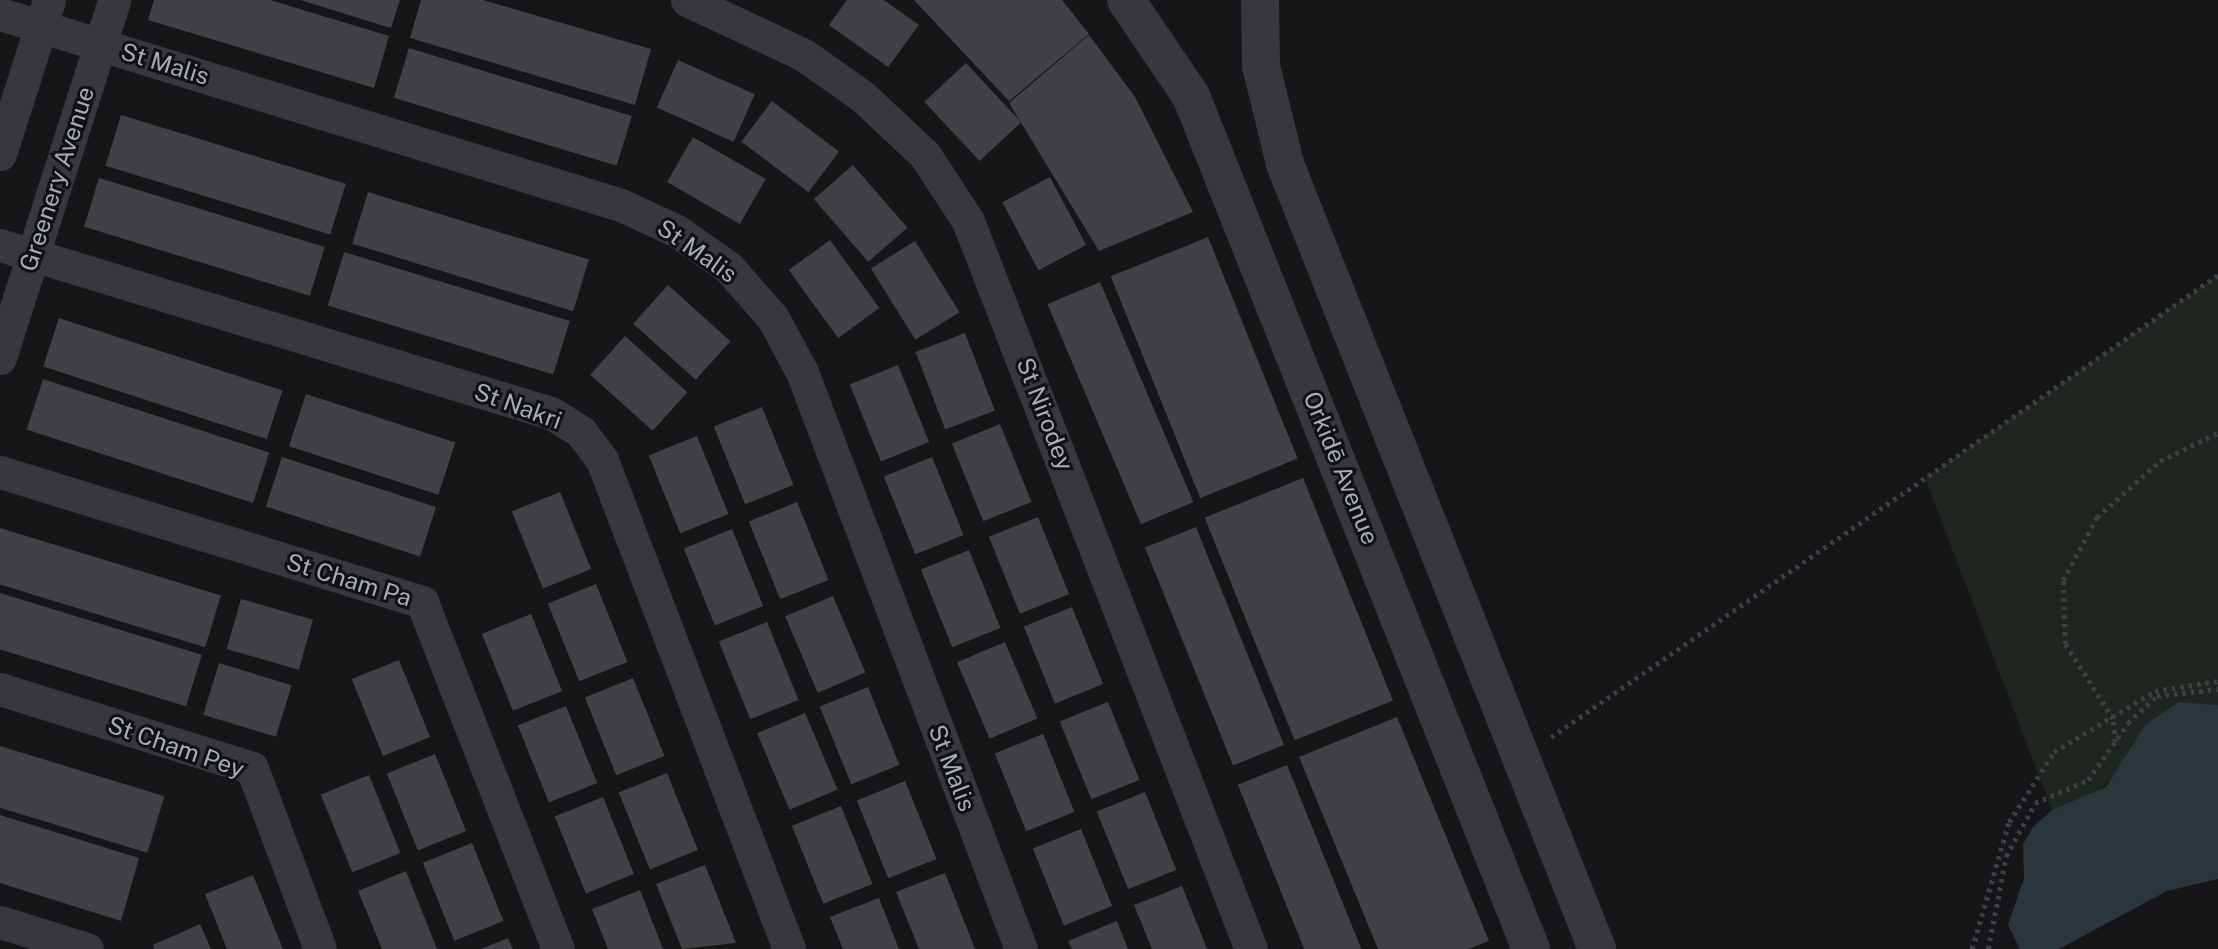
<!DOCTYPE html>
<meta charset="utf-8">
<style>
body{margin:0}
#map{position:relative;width:2218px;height:949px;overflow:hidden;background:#161618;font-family:"Public Sans",sans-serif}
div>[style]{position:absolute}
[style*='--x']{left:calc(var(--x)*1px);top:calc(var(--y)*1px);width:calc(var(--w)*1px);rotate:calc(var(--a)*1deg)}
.green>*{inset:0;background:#1e261f}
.water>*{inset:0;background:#2b353c}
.building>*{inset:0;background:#404145;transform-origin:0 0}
.path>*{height:4.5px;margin-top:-2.25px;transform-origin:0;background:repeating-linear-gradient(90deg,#3d3f44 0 3.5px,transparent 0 8.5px)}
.minor>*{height:33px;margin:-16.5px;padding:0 16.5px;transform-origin:16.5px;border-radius:16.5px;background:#37383d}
.tertiary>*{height:38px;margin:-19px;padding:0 19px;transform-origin:19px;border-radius:19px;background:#37383d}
span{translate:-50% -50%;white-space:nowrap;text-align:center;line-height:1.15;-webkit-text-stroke:6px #111113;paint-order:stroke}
.street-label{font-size:24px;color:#a7adb8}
</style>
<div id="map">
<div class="green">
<i style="clip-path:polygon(2218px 275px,2218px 705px,2206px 704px,2089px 798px,2052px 810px,1925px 478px)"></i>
</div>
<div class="water">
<i style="clip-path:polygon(2179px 702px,2218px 705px,2218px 879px,2167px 891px,2059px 949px,2020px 949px,2008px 925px,2024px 878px,2023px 844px,2033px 827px,2052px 810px,2106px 787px,2145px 725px)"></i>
</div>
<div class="building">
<i style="clip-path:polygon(154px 0,270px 0,389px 36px,374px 88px,148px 20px)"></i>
<i style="clip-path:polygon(300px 0,400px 0,391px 28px)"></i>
<i style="clip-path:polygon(421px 0,483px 0,651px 49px,635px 105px,410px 38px)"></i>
<i style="clip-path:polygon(847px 0,884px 0,919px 25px,888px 67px,829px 25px)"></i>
<i style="clip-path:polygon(914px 0,1062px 0,1089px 34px,1009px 101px)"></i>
<i style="clip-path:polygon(1089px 35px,1135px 97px,1193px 212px,1099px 251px,1009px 103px)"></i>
<i style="left:409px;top:48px;width:233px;height:52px;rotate:17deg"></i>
<i style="left:678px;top:60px;width:84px;height:52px;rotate:24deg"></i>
<i style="left:966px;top:63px;width:81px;height:57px;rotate:47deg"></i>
<i style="left:772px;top:101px;width:84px;height:51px;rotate:37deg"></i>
<i style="left:121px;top:115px;width:235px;height:53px;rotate:17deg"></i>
<i style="left:693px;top:137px;width:84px;height:52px;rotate:30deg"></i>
<i style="left:853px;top:165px;width:83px;height:52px;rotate:49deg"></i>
<i style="left:1050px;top:177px;width:77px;height:54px;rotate:62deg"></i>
<i style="left:99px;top:178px;width:236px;height:51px;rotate:17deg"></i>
<i style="left:368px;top:192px;width:231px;height:54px;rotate:17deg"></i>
<i style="left:1208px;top:237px;width:239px;height:105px;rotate:68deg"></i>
<i style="left:830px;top:240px;width:84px;height:51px;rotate:54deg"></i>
<i style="left:915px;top:241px;width:84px;height:52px;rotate:58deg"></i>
<i style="left:344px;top:252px;width:236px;height:56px;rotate:17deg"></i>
<i style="left:1100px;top:282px;width:239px;height:57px;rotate:67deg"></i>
<i style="left:668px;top:285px;width:84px;height:52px;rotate:42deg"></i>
<i style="left:59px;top:318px;width:235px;height:51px;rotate:18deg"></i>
<i style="left:965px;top:333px;width:83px;height:53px;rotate:69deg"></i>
<i style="left:625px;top:336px;width:84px;height:52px;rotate:42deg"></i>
<i style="left:898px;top:365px;width:83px;height:52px;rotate:68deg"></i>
<i style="left:43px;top:379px;width:238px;height:53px;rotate:18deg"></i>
<i style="left:306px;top:394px;width:157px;height:55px;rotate:18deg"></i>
<i style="left:762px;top:407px;width:84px;height:52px;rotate:68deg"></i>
<i style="left:1000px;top:424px;width:84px;height:52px;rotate:68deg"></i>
<i style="left:697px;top:436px;width:84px;height:52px;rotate:68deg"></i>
<i style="left:282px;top:457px;width:162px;height:52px;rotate:18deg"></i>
<i style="left:932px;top:457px;width:84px;height:52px;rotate:68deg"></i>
<i style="left:1303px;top:478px;width:240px;height:106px;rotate:68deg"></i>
<i style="left:560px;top:492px;width:83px;height:52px;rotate:68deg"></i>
<i style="left:797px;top:502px;width:84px;height:52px;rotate:68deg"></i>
<i style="left:1038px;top:517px;width:83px;height:53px;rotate:68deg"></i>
<i style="left:1196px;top:527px;width:235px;height:55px;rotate:68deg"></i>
<i style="left:0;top:528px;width:231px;height:54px;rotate:17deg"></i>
<i style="left:732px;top:529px;width:83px;height:52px;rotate:68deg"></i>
<i style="left:969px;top:550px;width:84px;height:52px;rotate:68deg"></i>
<i style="left:596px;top:584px;width:84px;height:52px;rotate:68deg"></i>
<i style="left:0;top:593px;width:211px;height:54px;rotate:17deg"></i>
<i style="left:833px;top:596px;width:83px;height:52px;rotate:67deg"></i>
<i style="left:241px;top:599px;width:75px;height:52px;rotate:16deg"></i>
<i style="left:1072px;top:607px;width:83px;height:52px;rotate:68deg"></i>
<i style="left:531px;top:614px;width:83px;height:53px;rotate:68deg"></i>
<i style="left:767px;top:622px;width:84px;height:52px;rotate:68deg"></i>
<i style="left:1005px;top:642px;width:83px;height:52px;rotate:67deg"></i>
<i style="left:399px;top:660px;width:83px;height:51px;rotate:68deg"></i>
<i style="left:219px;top:663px;width:76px;height:54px;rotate:17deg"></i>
<i style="left:633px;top:678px;width:84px;height:52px;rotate:68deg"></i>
<i style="left:868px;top:687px;width:84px;height:52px;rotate:68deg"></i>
<i style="left:1108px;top:702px;width:84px;height:52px;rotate:68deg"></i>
<i style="left:566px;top:706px;width:83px;height:52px;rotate:68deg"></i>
<i style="left:805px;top:713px;width:83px;height:52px;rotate:67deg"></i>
<i style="clip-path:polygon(1397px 717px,1489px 941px,1468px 949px,1378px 949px,1299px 757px)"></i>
<i style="left:1043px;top:734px;width:84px;height:52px;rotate:68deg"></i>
<i style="left:0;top:746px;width:172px;height:59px;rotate:17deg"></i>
<i style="left:435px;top:754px;width:83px;height:52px;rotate:68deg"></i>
<i style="left:1287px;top:765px;width:199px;height:53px;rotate:68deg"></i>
<i style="left:667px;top:773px;width:83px;height:52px;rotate:68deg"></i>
<i style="left:369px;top:775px;width:84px;height:52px;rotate:68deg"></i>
<i style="left:905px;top:781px;width:84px;height:52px;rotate:68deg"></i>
<i style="left:1145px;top:792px;width:84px;height:52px;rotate:68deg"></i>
<i style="left:603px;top:797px;width:83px;height:52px;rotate:68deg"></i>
<i style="left:841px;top:806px;width:84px;height:53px;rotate:68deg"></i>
<i style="clip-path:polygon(0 815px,139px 858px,121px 921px,0 883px)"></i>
<i style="left:1081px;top:829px;width:83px;height:52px;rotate:68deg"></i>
<i style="left:472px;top:843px;width:84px;height:53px;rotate:68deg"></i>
<i style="clip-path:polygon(705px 865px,736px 943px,682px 949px,656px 884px)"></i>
<i style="clip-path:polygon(406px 871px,437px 949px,382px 949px,358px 891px)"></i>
<i style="clip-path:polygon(945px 873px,975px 949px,919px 949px,896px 892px)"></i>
<i style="clip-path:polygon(253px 875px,283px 949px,227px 949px,205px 894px)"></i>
<i style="clip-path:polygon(1182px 886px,1207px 949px,1152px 949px,1134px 905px)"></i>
<i style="clip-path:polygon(640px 890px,663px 949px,608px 949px,592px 909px)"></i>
<i style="clip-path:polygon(879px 898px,899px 949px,843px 949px,830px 917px)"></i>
<i style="clip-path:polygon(1117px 921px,1128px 949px,1072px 949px,1068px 941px)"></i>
<i style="clip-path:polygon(200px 924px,211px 949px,154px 949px,153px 945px)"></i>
<i style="clip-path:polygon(508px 938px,513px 949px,481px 949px)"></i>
</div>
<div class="path">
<i style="--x:1551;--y:737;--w:811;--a:-34.71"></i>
<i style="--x:2115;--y:742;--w:23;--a:-95"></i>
<i style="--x:2113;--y:719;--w:89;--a:-122.6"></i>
<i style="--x:2065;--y:644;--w:64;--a:-91.8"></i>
<i style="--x:2063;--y:580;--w:72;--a:-61.6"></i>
<i style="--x:2097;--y:517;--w:84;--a:-41.6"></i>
<i style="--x:2160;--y:461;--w:64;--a:-25.8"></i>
<i style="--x:1972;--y:949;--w:132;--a:-73.8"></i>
<i style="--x:2009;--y:822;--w:83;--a:-57.3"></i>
<i style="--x:2054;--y:752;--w:118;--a:-31.1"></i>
<i style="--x:2155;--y:691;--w:64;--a:-9"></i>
<i style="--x:1988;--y:949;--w:95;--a:-79"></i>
<i style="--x:2006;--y:856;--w:60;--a:-61.3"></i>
<i style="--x:2035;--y:803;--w:58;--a:-23.5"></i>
<i style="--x:2088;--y:780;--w:70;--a:-54.9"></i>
<i style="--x:2128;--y:723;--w:40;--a:-43"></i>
<i style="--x:2157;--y:696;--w:61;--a:-6.5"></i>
</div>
<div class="minor">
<i style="--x:687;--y:0;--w:129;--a:25.2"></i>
<i style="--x:804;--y:55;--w:71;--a:35.3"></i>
<i style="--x:862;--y:96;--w:86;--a:43.1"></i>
<i style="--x:925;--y:155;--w:79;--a:56.9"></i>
<i style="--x:968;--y:221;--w:781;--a:68.76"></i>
<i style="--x:0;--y:14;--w:650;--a:17.1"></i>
<i style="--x:621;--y:205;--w:62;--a:24.9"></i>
<i style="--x:677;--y:231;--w:64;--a:35.4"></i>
<i style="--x:729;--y:268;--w:67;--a:48.7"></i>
<i style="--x:773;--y:318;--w:61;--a:61.8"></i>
<i style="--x:802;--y:372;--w:617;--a:69.22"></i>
<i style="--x:0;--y:154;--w:162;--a:-72.3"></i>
<i style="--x:0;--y:245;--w:576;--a:16.96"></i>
<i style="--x:551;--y:413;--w:36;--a:32"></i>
<i style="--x:581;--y:432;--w:35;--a:53"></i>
<i style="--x:602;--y:460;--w:524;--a:69.07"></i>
<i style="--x:0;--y:358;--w:376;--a:-72.3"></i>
<i style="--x:0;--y:472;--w:442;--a:17.1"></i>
<i style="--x:422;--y:602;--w:373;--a:68.6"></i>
<i style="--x:0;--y:689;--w:264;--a:17.4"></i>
<i style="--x:252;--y:768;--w:193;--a:69.4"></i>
<i style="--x:0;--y:922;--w:91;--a:17.2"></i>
</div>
<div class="tertiary">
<i style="--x:1126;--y:0;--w:116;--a:55.9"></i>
<i style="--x:1191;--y:96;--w:918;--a:68.27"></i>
<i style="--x:1260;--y:0;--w:66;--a:89.1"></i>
<i style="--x:1261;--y:66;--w:101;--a:76.2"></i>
<i style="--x:1285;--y:164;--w:845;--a:68.32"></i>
</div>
<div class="street-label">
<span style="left:165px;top:64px;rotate:17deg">St Malis</span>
<span style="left:57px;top:179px;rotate:-72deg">Greenery Avenue</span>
<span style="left:697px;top:251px;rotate:35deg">St Malis</span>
<span style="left:518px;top:406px;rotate:20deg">St Nakri</span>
<span style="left:1045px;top:414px;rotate:69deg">St Nirodey</span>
<span style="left:1341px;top:468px;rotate:68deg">Orkidē Avenue</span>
<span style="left:349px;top:580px;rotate:17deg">St Cham Pa</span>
<span style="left:176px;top:747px;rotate:19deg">St Cham Pey</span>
<span style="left:952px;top:768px;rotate:69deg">St Malis</span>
</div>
</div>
